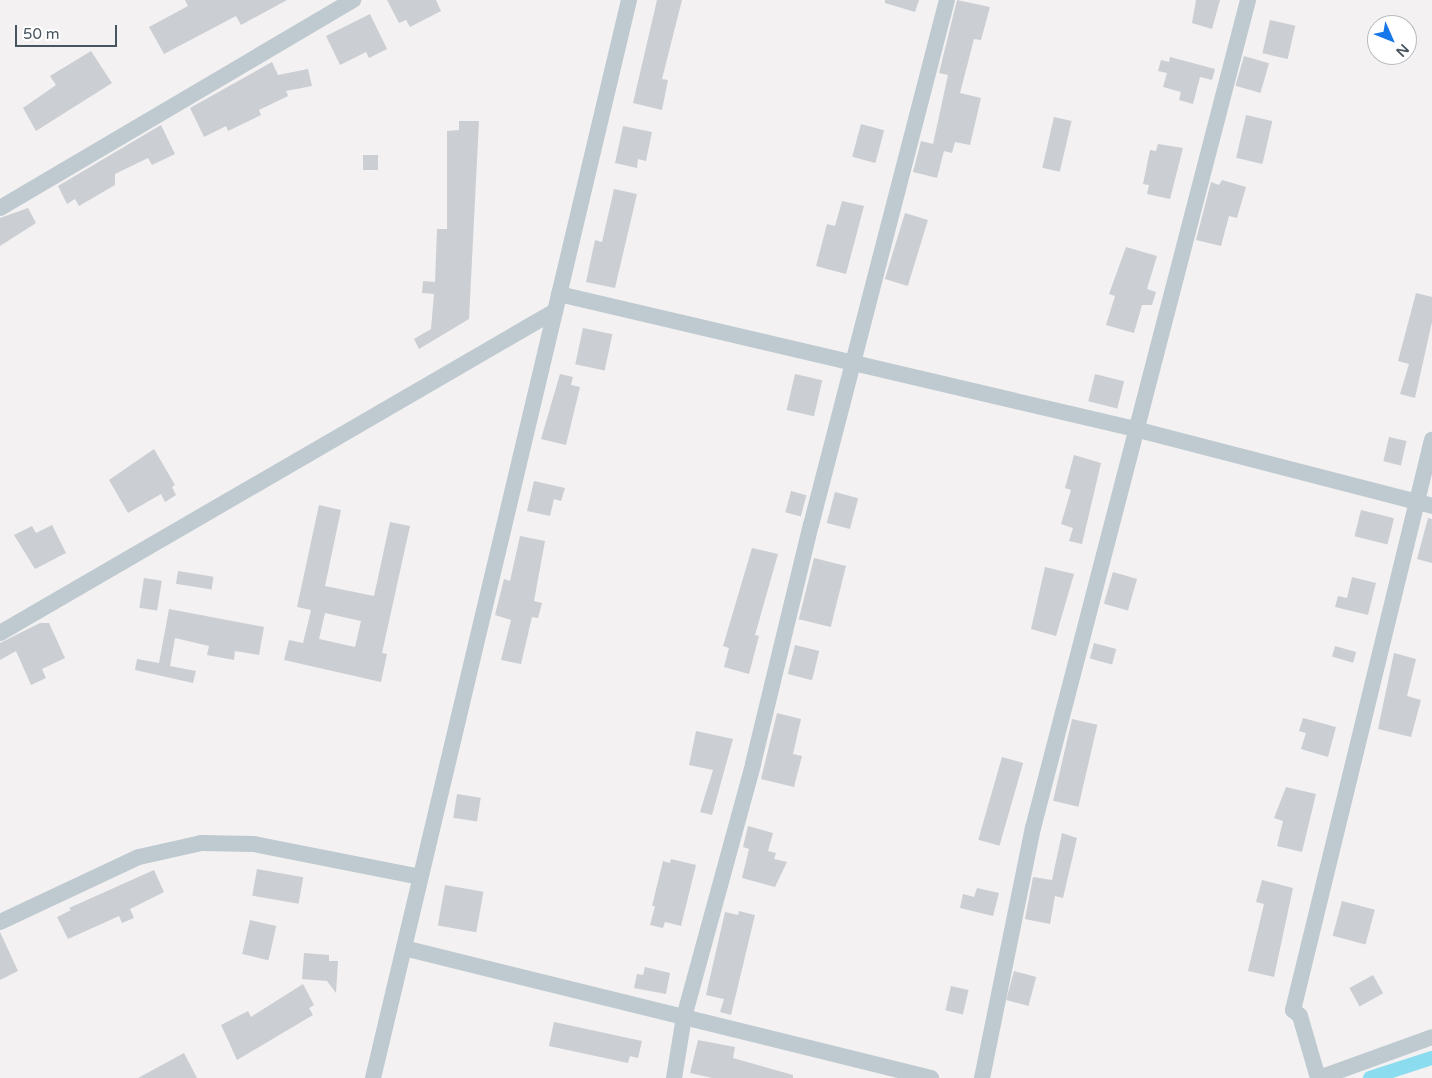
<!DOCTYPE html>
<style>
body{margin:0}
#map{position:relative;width:1432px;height:1078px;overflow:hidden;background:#f3f1f1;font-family:"Varela Round",sans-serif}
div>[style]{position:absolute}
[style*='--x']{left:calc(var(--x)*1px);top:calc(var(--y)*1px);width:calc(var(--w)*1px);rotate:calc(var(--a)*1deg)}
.canal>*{height:14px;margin:-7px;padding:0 7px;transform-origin:7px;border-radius:7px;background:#8cdcef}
.building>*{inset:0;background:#cbced3;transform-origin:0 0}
.minor>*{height:16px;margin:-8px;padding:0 8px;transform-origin:8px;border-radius:8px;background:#bec9d0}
span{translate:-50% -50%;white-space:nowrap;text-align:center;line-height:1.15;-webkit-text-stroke:4px #fff;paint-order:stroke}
.north{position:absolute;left:1367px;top:15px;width:50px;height:50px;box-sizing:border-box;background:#fff;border:1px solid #b6bbbf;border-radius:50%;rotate:134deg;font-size:14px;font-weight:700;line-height:20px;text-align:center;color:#48555f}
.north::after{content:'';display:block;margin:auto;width:18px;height:22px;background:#1577e9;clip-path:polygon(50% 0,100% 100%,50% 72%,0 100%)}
.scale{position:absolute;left:15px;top:25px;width:102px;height:22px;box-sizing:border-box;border:2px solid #48555f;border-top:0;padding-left:6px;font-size:15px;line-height:18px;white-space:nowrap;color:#48555f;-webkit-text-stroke:4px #fff;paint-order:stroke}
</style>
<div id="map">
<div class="canal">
<i style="--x:1370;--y:1078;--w:65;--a:-17.9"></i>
</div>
<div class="building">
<i style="clip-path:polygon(185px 0,287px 0,241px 25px,236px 16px,164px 54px,149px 27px,188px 6px)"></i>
<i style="clip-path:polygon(387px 0,436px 0,441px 11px,410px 27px,406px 20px,399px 23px)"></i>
<i style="clip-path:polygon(657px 0,682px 0,662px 79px,668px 80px,662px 110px,633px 103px)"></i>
<i style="clip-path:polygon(885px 0,919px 0,915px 12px,885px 3px)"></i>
<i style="clip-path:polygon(957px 0,990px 7px,981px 40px,974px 39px,960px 93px,981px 98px,970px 145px,955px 142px,952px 153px,944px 151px,937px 178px,913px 172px,921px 141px,933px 144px,948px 75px,939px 73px)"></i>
<i style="clip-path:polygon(1196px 0,1220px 0,1212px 29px,1192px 23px)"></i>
<i style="clip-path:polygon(370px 14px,387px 49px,369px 58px,366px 52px,340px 65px,326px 36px)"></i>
<i style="left:1270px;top:20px;width:26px;height:34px;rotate:13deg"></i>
<i style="clip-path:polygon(91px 51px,112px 83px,36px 131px,23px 108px,56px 85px,50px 76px)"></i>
<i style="left:1244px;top:56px;width:26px;height:31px;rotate:16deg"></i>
<i style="clip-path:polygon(1170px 57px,1215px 69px,1212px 80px,1200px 77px,1193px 104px,1179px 100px,1181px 92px,1163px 87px,1167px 73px,1158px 71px,1161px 60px,1169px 62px)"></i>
<i style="clip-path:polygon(272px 62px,278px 75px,308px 69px,312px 86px,286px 91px,288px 96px,259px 110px,261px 115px,228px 131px,226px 126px,204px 137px,190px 108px)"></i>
<i style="left:1246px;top:115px;width:27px;height:44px;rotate:13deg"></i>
<i style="left:1054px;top:117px;width:18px;height:52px;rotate:13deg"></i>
<i style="clip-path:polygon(459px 121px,479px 121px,469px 319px,419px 349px,414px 339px,431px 329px,434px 294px,422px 293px,423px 281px,435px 282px,437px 229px,447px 229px,447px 131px,459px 130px)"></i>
<i style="left:861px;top:124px;width:24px;height:34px;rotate:15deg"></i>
<i style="clip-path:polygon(161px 125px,175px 154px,152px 165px,148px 158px,115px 174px,115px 185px,79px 206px,75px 199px,67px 204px,58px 186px)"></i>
<i style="clip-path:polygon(623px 126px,652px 132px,646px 161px,638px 159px,637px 168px,615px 163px)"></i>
<i style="clip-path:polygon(1158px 144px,1183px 148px,1170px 199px,1147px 194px,1149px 185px,1143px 184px,1150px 150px,1156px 151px)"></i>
<i style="left:363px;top:155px;width:15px;height:15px"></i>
<i style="clip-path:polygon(1222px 180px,1246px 187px,1237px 218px,1229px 216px,1221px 246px,1196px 240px,1211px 182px,1219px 185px)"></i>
<i style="clip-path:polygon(614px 189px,637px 194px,615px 288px,586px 282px,595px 240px,602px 242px)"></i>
<i style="clip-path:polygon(842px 201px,864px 206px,846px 274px,816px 266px,827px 224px,835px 226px)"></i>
<i style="clip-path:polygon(28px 208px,36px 223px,0 246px,0 218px)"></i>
<i style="left:905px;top:213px;width:24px;height:69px;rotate:17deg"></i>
<i style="clip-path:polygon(1126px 247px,1157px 256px,1147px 289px,1156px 292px,1152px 305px,1142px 305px,1134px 333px,1106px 325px,1115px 296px,1109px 294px)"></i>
<i style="clip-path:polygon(1416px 293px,1432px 297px,1432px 322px,1415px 398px,1400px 394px,1409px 364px,1398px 361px)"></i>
<i style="left:583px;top:328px;width:30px;height:37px;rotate:12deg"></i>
<i style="clip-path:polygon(560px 374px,573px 377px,571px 385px,580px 387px,566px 445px,541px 439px)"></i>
<i style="left:795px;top:374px;width:28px;height:37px;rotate:13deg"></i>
<i style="left:1095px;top:374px;width:30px;height:28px;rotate:14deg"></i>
<i style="left:1389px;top:437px;width:18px;height:25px;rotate:13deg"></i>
<i style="clip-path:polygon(154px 449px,175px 485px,172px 487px,176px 495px,165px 502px,161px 494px,128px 513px,109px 480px)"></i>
<i style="clip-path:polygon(1074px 455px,1101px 463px,1082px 544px,1069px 541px,1073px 528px,1061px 524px,1071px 490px,1065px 488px)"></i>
<i style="clip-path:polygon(534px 481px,565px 488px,561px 501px,554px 499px,550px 516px,527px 511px)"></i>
<i style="left:791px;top:491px;width:16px;height:22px;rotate:15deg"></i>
<i style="left:835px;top:492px;width:24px;height:32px;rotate:15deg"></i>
<i style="clip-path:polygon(evenodd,319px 505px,341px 510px,325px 586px,374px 596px,390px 522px,410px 526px,382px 653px,387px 654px,381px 682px,284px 660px,289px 640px,303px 643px,311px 610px,297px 607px,319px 505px,325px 613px,361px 621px,355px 647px,319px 639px,325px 613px)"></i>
<i style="left:1361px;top:510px;width:34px;height:27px;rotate:14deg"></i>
<i style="clip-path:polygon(1428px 518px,1432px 519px,1432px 563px,1417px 559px)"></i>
<i style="clip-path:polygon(52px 525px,66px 553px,35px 569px,14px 535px,32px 526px,36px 533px)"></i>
<i style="clip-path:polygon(520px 536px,545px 541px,534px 601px,542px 603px,538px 618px,532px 617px,521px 664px,501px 660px,511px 620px,495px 615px,504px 579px,510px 581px)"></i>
<i style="clip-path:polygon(752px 548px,778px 554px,755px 635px,759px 636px,749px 674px,724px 667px,729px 648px,723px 646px)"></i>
<i style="left:814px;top:558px;width:33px;height:63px;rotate:14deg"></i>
<i style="clip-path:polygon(1045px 567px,1074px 574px,1056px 636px,1031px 629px)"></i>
<i style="left:178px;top:571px;width:36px;height:13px;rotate:9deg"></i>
<i style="left:1113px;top:572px;width:25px;height:33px;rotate:16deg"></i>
<i style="clip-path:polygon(1352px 577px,1376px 583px,1368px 615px,1335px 607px,1338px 596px,1347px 598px)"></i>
<i style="left:144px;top:578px;width:18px;height:30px;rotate:9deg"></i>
<i style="clip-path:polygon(169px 609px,264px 627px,259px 655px,235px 651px,234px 660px,207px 655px,209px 646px,175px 638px,170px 666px,196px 671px,193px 683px,135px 670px,137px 659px,159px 663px)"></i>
<i style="clip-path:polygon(40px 623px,49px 623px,65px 658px,42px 669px,46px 678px,31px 685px,16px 651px,0 660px,0 643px)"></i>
<i style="left:1094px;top:643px;width:23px;height:16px;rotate:15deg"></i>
<i style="left:795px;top:645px;width:25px;height:30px;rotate:14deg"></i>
<i style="left:1335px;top:646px;width:22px;height:11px;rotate:16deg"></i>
<i style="clip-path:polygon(1394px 653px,1416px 659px,1407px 696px,1421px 700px,1411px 737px,1378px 729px)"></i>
<i style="clip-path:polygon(777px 713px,801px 719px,793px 754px,802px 756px,794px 787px,761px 779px)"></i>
<i style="clip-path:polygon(1303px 718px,1336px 727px,1328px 757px,1301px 749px,1306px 733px,1299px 731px)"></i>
<i style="left:1072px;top:719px;width:26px;height:84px;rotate:13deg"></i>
<i style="clip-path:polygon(696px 731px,733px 739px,712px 815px,700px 812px,713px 770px,689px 765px)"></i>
<i style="left:1002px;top:757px;width:22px;height:86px;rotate:16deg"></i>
<i style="clip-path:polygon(1286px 787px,1316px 794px,1302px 852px,1277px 846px,1283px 821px,1274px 818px)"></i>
<i style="left:457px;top:794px;width:24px;height:24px;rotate:9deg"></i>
<i style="clip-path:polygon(748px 826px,773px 833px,768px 851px,776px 853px,774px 859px,787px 862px,775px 887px,742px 878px,749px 849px,743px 847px)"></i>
<i style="clip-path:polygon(1062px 833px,1077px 838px,1063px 898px,1055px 896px,1050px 924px,1025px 919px,1033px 877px,1052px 880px)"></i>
<i style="clip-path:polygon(671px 859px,696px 865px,681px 926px,665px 922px,663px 928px,650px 925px,655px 906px,652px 906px,663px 861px,670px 863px)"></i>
<i style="left:257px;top:869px;width:47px;height:27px;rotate:10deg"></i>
<i style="clip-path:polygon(154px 870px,164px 892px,130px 909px,134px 918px,122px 923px,119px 916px,68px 939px,57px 917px,71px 910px,69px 908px)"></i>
<i style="clip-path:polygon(1262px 880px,1293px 888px,1274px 977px,1248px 971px,1264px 904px,1256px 902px)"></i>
<i style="left:445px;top:885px;width:39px;height:41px;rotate:10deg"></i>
<i style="clip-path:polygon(977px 888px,999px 893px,993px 916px,960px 908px,963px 894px,974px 897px)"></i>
<i style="left:1342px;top:901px;width:34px;height:36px;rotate:15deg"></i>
<i style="clip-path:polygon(739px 911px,755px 915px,731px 1015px,720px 1012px,724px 999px,706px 995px,725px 912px,738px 915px)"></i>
<i style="left:250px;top:920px;width:27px;height:35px;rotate:13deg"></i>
<i style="clip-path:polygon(0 932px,18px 971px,0 980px)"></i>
<i style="clip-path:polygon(304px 953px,329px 955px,329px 961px,338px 961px,336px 993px,327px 981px,302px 979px)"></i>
<i style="clip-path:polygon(645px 967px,670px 973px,666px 994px,634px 988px,637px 974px,643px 975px)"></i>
<i style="left:1014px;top:971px;width:23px;height:30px;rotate:15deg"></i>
<i style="left:1373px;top:975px;width:21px;height:27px;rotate:61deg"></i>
<i style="clip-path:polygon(303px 984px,314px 1005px,309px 1008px,313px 1015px,237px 1060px,221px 1025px,248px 1011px,251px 1017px)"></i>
<i style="left:951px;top:986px;width:18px;height:25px;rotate:13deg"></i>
<i style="clip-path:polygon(554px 1022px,642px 1041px,638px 1058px,630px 1056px,628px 1063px,549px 1046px)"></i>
<i style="clip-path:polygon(698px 1040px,735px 1047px,733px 1058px,793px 1075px,793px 1078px,712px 1078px,690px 1073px)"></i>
<i style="clip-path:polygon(184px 1053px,197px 1078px,138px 1078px)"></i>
</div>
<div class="minor">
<i style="--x:0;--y:208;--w:410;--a:-30.5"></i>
<i style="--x:559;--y:294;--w:592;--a:13.19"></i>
<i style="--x:1135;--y:429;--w:307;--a:14.5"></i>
<i style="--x:0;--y:633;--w:642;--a:-30.12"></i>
<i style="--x:0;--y:922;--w:153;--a:-25.1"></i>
<i style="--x:139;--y:857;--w:64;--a:-12.7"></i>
<i style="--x:201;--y:843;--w:53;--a:1.1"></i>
<i style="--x:254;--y:844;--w:169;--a:11.2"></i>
<i style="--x:404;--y:948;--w:543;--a:13.86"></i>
<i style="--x:373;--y:1078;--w:1108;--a:-76.64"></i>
<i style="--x:674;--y:1078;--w:62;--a:-80.7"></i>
<i style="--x:684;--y:1017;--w:262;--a:-74.7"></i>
<i style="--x:753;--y:764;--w:246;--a:-76.4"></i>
<i style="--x:811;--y:525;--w:542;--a:-75.48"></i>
<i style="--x:982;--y:1078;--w:255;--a:-78.5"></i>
<i style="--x:1033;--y:828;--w:855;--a:-75.44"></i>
<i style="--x:1318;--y:1078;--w:65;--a:-106.2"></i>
<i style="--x:1300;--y:1016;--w:9;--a:-139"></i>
<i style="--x:1293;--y:1010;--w:587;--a:-76.3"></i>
<i style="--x:1319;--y:1078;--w:120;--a:-19.9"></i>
</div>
<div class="north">N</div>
<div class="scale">50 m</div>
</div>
